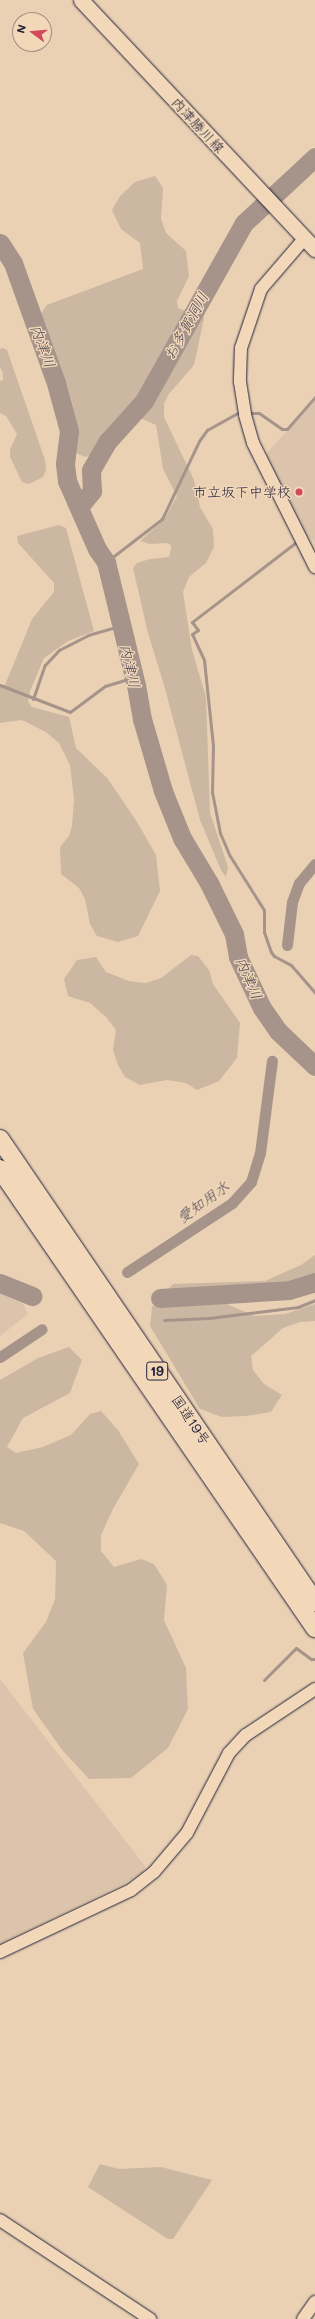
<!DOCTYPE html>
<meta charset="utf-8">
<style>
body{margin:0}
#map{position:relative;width:315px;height:2319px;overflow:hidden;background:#ead1b4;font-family:Mali,"Klee One",sans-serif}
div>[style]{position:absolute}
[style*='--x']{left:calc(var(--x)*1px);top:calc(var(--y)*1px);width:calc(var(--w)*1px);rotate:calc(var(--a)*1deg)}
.built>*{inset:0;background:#dbc4ab}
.green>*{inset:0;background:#ccb7a2}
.stream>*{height:3px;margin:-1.5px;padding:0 1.5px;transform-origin:1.5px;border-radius:1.5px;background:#a6948b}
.canal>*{height:11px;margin:-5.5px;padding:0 5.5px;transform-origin:5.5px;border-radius:5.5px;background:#a6948b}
.river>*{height:19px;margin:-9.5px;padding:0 9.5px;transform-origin:9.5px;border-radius:9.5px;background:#a6948b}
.roads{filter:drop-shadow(0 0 1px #22223b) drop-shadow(0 0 1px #22223b)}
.minor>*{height:12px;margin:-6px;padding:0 6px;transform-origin:6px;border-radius:6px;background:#f2d8b9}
.major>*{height:15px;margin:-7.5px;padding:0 7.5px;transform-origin:7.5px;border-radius:7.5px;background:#f2d8b9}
.highway>*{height:18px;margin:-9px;padding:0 9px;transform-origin:9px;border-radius:9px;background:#f2d8b9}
.dots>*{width:11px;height:11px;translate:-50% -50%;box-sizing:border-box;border:2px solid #f2d8b9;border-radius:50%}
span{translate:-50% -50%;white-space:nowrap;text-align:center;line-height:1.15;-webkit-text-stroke:3px #f2d8b9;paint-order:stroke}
.shield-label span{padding:1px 3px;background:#f2d8b9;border:1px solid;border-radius:3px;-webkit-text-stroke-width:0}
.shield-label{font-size:13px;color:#22223b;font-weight:700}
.street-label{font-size:14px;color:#22223b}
.poi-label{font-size:14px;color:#22223b}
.right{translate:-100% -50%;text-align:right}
.water-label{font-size:15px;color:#4a4453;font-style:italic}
.north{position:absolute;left:12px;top:12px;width:40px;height:40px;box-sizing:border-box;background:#f2d8b9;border:1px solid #9f8f87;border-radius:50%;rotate:286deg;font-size:11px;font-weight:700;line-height:16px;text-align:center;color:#22223b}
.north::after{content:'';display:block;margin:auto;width:14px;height:18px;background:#d1495b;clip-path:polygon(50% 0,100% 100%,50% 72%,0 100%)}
</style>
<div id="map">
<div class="built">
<i style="clip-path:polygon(315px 400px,315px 543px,302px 530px,266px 454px)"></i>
<i style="clip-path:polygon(0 1293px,23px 1304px,28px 1314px,0 1336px)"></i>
<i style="clip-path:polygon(0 1679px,145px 1866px,143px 1872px,128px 1882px,0 1944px)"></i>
</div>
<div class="green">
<i style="clip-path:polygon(155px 176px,163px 188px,161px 219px,166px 233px,186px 251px,189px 276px,177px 301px,178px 308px,191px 313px,201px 310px,204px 318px,194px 365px,168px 395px,164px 404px,164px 417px,194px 480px,200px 507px,213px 529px,214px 547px,206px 563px,189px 577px,183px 592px,192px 650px,206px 697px,210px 813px,228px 867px,226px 877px,221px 870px,200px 820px,164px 685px,148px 633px,133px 568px,137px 563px,150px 559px,169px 557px,171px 549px,171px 545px,166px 543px,150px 544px,140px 541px,164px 520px,177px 496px,163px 469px,156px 425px,126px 412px,95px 452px,86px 457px,78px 454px,72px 446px,66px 402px,42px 331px,40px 315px,47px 305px,143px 269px,140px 243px,121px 229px,112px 210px,120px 196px,135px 182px)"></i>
<i style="clip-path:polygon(3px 348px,7px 350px,45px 460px,46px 470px,43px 477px,29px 484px,22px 482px,10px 457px,10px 450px,17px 434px,6px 416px,0 413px,0 381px,3px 380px,3px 373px,0 367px,0 349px)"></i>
<i style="clip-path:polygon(59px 525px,66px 528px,94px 631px,68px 641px,44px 658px,30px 691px,28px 702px,32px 707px,69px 717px,76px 748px,108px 779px,137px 822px,156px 855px,160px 891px,138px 936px,118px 942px,97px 936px,90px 924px,85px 899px,79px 888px,61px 874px,60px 847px,69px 836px,72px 826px,74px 800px,70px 765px,59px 743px,46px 732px,22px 720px,0 723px,0 685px,5px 685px,32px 619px,54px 592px,54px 583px,18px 543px,17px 536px)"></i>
<i style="clip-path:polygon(191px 955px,198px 956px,209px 970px,213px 984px,240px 1023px,237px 1058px,219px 1081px,197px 1090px,186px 1083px,167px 1080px,140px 1085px,125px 1077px,118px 1065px,113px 1050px,116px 1030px,106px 1017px,90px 1003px,68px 996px,64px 979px,77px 960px,96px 957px,106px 972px,129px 981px,146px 983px,161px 978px)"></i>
<i style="clip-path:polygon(315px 1255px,315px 1277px,288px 1286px,252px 1292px,226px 1292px,222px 1300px,229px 1305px,255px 1316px,285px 1314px,315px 1304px,315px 1321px,300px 1322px,283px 1328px,251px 1356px,253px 1370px,264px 1384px,282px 1395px,271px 1412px,246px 1416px,222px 1417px,200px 1409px,150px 1326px,152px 1307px,173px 1284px,265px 1281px,301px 1265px)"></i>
<i style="clip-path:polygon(69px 1347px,82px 1360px,70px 1393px,23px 1418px,7px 1447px,16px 1453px,43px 1447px,71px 1435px,90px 1414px,101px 1411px,118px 1430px,139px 1464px,113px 1509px,101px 1535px,101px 1551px,114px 1567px,141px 1559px,154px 1564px,167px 1585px,164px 1620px,186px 1668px,188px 1709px,168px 1748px,131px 1778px,89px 1779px,63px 1751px,33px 1709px,23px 1653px,46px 1622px,55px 1599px,56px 1561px,24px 1531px,0 1523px,0 1380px,38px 1358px)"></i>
<i style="clip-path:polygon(100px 2164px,119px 2169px,161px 2167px,212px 2180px,173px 2239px,168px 2239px,88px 2187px)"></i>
</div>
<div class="stream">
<i style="--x:248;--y:413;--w:11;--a:0"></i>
<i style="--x:259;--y:413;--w:28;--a:35"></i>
<i style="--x:282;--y:429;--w:5;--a:0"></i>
<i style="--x:287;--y:429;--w:43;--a:-48.8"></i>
<i style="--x:295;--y:543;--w:130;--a:142.5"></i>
<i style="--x:192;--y:622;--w:10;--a:53"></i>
<i style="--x:198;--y:630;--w:7;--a:146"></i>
<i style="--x:192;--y:634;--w:29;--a:65"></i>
<i style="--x:204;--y:660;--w:85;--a:84"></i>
<i style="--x:213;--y:745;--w:47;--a:91.2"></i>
<i style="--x:212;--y:792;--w:42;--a:79"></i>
<i style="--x:220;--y:833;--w:25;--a:67"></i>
<i style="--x:230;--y:856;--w:64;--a:57.8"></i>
<i style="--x:264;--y:910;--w:22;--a:90"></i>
<i style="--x:264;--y:932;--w:21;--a:71"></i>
<i style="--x:271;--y:952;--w:5;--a:53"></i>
<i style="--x:274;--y:956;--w:19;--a:28"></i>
<i style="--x:291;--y:965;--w:37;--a:49"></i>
<i style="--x:106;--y:562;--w:71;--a:-37.5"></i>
<i style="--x:162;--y:519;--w:86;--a:-64.6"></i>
<i style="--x:199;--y:441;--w:14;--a:-54"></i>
<i style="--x:207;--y:430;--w:35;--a:-29"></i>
<i style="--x:238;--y:413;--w:4;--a:0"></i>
<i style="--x:0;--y:685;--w:75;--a:21.1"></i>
<i style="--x:70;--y:712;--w:44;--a:-36.6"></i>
<i style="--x:105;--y:686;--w:30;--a:-17"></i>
<i style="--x:33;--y:699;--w:36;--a:-71"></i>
<i style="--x:45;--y:665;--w:21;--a:-47"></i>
<i style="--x:59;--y:650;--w:33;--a:-27"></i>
<i style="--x:88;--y:635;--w:35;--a:-16"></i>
<i style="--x:164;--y:1320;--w:45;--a:-2.5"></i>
<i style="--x:209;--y:1318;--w:90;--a:-7"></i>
<i style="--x:298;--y:1307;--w:18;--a:-22"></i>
<i style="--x:264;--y:1680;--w:45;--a:-45"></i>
<i style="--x:296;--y:1648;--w:19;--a:36"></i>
<i style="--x:311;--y:1659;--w:4;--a:0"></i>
</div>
<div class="canal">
<i style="--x:287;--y:945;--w:43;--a:-83.4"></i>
<i style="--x:292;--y:902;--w:20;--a:-70"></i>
<i style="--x:299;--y:883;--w:25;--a:-50"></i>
<i style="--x:127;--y:1272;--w:126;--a:-33.3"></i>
<i style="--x:232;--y:1203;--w:28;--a:-48"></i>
<i style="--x:251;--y:1182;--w:30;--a:-73"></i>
<i style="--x:260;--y:1153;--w:93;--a:-82.6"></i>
<i style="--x:0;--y:1357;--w:50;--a:-33.7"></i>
</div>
<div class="river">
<i style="--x:0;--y:243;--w:24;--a:57"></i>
<i style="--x:13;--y:263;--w:127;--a:70.3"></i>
<i style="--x:56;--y:383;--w:50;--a:74.8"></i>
<i style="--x:69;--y:431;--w:33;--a:97"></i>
<i style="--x:65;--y:464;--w:17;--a:83"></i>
<i style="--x:67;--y:481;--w:74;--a:66.2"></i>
<i style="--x:97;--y:549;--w:16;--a:55"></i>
<i style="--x:106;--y:562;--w:127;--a:76.3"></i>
<i style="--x:136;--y:685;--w:35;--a:80"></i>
<i style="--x:142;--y:719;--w:75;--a:73.7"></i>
<i style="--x:163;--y:791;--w:51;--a:68"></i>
<i style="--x:182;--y:838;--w:52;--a:59"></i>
<i style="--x:209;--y:883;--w:57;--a:63.9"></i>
<i style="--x:234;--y:934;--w:23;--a:80"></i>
<i style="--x:238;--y:957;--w:56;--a:64.8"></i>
<i style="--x:262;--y:1008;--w:28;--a:55"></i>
<i style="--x:278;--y:1031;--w:51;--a:43.4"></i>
<i style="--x:79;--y:507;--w:21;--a:-51"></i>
<i style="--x:92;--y:491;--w:21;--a:-93"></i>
<i style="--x:91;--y:470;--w:34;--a:-60"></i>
<i style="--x:108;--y:441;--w:54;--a:-48"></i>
<i style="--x:144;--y:401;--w:204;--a:-60.7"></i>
<i style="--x:244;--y:223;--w:97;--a:-42.9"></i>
<i style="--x:0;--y:1283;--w:35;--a:22"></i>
<i style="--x:160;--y:1298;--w:129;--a:-3.5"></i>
<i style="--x:289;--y:1290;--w:27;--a:-17"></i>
</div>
<div class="roads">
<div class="minor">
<i style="--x:304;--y:239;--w:66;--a:130.7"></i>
<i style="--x:261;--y:289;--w:62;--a:108.7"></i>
<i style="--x:241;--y:348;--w:34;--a:92"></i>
<i style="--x:240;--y:382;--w:33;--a:81"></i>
<i style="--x:245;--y:415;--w:29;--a:74"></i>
<i style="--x:253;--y:443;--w:139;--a:63.4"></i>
<i style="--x:0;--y:1952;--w:145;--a:-25.3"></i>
<i style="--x:131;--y:1890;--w:29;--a:-38"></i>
<i style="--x:154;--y:1872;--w:51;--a:-49.8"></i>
<i style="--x:187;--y:1833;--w:90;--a:-62.3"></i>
<i style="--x:229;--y:1753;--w:25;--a:-47"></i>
<i style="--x:246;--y:1735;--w:83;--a:-33.7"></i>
<i style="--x:0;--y:2220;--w:180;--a:33.4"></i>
<i style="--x:303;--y:2319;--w:21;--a:-55"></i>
</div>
<div class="major">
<i style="--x:81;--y:0;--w:342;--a:46.8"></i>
</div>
<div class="highway">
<i style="--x:0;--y:1139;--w:560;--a:55.77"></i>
<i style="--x:0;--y:1169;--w:557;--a:55.54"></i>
</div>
</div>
<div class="dots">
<i style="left:299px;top:492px;background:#d1495b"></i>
</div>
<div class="shield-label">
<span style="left:157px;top:1371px">19</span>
</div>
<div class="street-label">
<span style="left:198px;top:125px;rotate:47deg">内津勝川線</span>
<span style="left:191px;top:1420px;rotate:56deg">国道19号</span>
</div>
<div class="poi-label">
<span class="right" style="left:291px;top:492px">市立坂下中学校</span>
</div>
<div class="water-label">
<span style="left:186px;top:326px;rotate:-61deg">お多賀洞川</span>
<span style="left:43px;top:346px;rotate:70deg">内津川</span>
<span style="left:130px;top:666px;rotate:77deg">内津川</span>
<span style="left:249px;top:978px;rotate:67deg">内津川</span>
<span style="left:203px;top:1202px;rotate:-36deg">愛知用水</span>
</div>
<div class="north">N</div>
</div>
